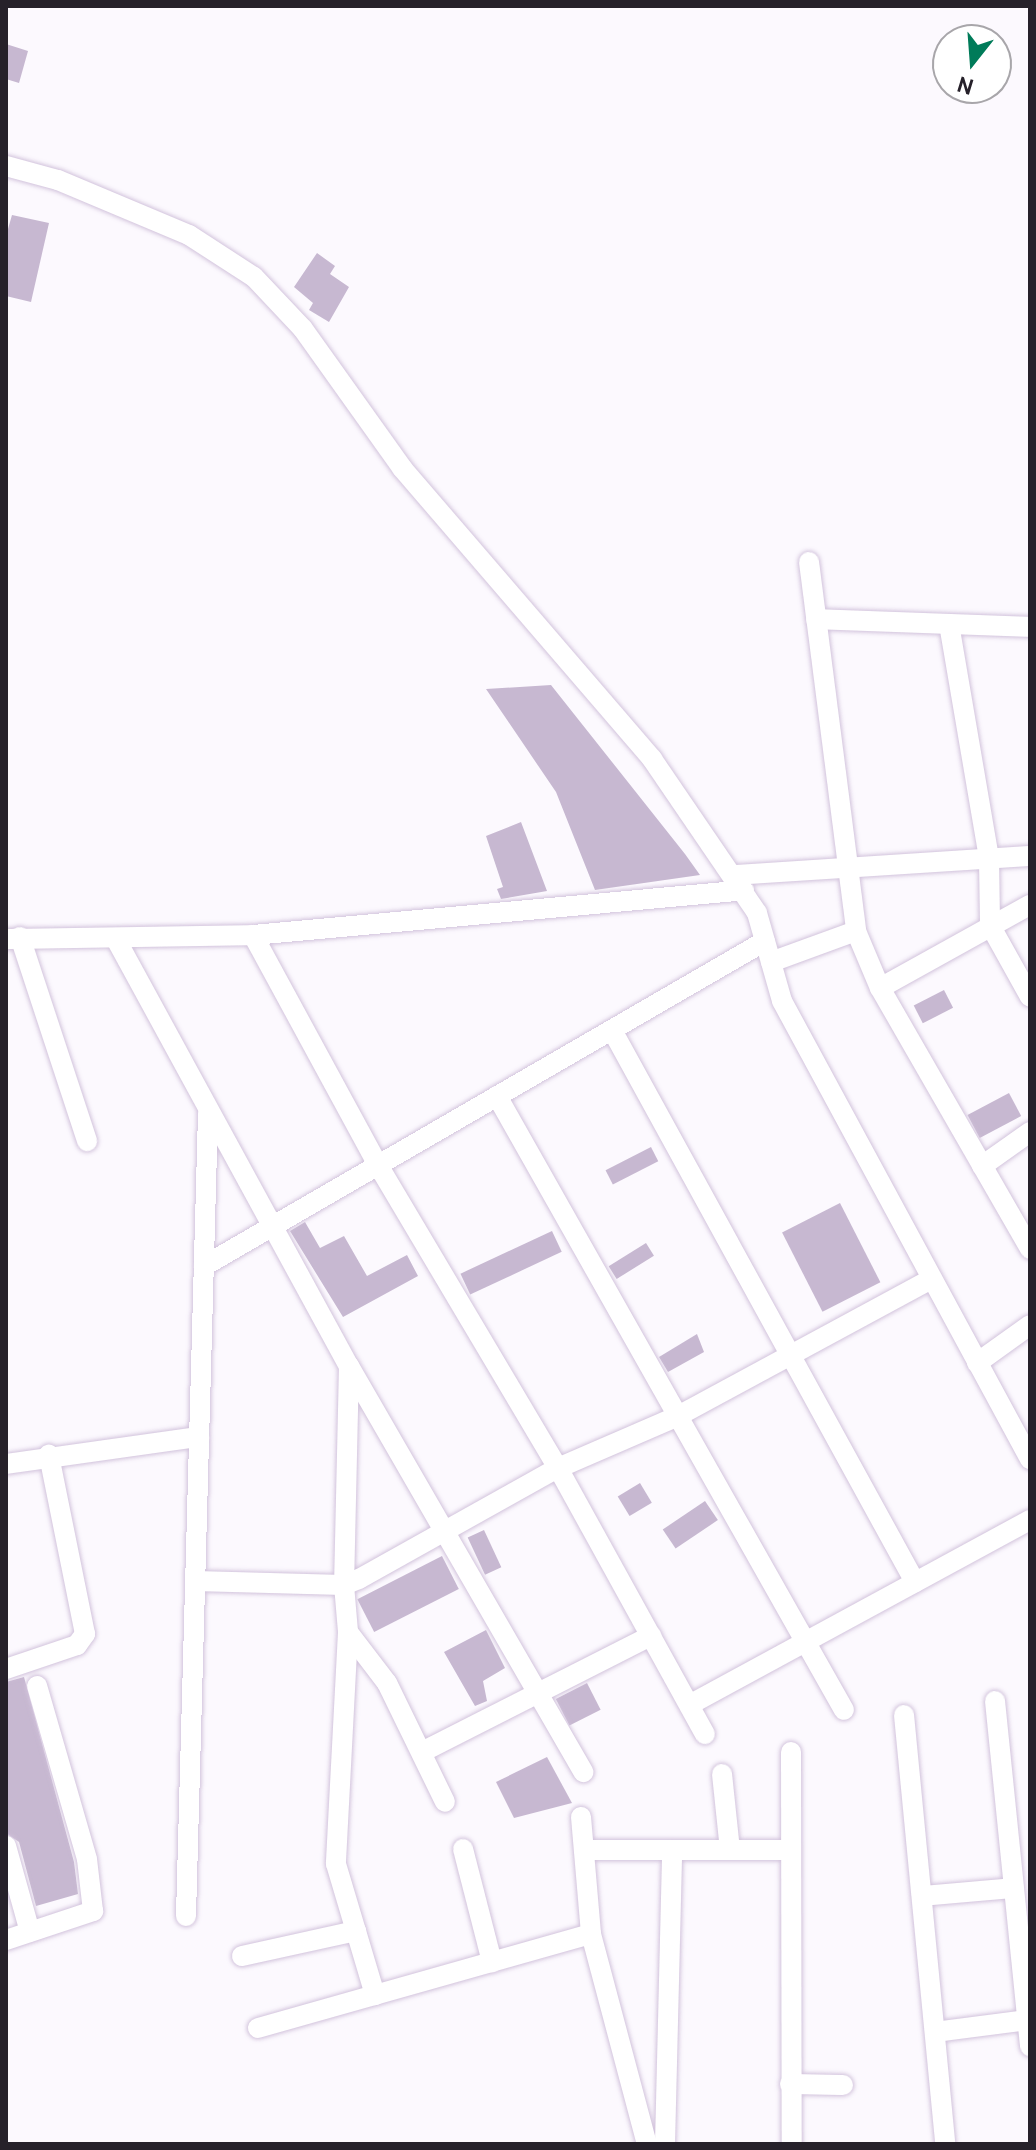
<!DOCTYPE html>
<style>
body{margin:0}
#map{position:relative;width:1036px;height:2150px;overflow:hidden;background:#fcf9fe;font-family:Cabin,sans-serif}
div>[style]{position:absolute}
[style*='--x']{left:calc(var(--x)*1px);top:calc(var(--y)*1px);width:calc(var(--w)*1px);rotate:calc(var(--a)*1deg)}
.building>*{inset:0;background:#c7b8d1;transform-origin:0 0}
.roads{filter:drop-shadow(0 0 2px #d2c3dc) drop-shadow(0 0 2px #d2c3dc)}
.minor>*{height:20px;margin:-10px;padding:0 10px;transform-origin:10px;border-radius:10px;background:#fff}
span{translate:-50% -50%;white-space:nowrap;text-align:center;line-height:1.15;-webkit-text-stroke:6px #fff;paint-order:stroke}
.frame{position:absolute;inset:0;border:8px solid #26212a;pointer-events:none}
.north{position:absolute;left:932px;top:24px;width:80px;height:80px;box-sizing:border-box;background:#fff;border:2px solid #a8a6aa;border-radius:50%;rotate:197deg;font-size:22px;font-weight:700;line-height:32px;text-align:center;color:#26212a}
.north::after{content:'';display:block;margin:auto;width:28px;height:36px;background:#007b59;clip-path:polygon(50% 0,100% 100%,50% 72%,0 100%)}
</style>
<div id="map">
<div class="building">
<i style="clip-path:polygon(6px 44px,28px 51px,19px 83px,6px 79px)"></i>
<i style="clip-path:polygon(12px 215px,49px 223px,31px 302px,6px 296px,6px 236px)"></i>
<i style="clip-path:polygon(317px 253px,335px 266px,330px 274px,349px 287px,329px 322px,309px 310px,313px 303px,294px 287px)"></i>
<i style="clip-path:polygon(551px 685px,685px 854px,700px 875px,595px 890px,556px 792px,486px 689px)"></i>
<i style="clip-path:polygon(521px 822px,547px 891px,501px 899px,497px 889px,503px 887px,486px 836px)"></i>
<i style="left:944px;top:990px;width:20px;height:34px;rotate:63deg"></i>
<i style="left:1009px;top:1093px;width:26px;height:47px;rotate:62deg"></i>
<i style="left:651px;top:1147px;width:16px;height:51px;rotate:63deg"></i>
<i style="left:840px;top:1203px;width:89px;height:65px;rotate:63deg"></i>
<i style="clip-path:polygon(305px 1222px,320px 1248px,344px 1236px,367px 1276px,407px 1255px,418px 1276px,343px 1317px,290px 1231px)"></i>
<i style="left:552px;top:1231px;width:23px;height:101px;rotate:65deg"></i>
<i style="left:646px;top:1243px;width:15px;height:44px;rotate:58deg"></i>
<i style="clip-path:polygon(697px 1334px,704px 1352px,668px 1372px,659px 1357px)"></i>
<i style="left:640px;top:1483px;width:23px;height:26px;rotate:59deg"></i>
<i style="left:705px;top:1501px;width:23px;height:51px;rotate:56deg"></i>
<i style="left:484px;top:1530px;width:41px;height:18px;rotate:65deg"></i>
<i style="left:442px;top:1556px;width:37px;height:95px;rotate:63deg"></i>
<i style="clip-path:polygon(486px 1630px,505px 1668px,483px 1681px,487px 1701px,475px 1706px,444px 1652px)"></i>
<i style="clip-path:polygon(24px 1677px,74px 1862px,78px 1894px,36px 1906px,19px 1842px,6px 1833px,6px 1682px)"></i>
<i style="left:587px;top:1683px;width:30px;height:35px;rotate:63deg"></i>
<i style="clip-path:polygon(547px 1757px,572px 1803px,514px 1818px,496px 1782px)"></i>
</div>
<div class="roads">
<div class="minor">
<i style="--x:6;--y:166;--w:54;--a:15.1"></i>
<i style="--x:58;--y:180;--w:142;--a:22.8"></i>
<i style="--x:189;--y:235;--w:77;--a:32.9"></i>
<i style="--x:254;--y:277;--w:71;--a:46.7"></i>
<i style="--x:303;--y:329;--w:171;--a:54.5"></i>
<i style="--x:402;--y:468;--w:384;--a:49.3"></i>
<i style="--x:652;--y:759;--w:186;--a:55.7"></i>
<i style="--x:757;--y:913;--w:91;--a:74.1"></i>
<i style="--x:782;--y:1001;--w:521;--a:61.57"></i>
<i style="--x:809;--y:562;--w:372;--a:82.7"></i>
<i style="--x:856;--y:931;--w:62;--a:67.2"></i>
<i style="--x:880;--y:988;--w:301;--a:60.1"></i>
<i style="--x:816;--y:619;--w:214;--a:2.1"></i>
<i style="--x:949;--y:624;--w:238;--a:80.3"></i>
<i style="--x:989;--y:859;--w:66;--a:89.1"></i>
<i style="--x:990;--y:925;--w:82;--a:60.9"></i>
<i style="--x:735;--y:875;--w:296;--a:-3.7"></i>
<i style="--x:253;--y:935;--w:262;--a:61.5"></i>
<i style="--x:378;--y:1165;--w:352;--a:59.3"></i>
<i style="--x:558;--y:1468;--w:304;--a:61.1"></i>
<i style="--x:20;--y:937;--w:215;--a:71.8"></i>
<i style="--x:6;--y:939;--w:247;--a:-0.9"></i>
<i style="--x:253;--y:935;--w:493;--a:-5.2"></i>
<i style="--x:117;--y:941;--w:484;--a:61.4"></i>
<i style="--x:349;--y:1366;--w:469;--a:60"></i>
<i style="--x:771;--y:962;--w:90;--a:-20"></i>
<i style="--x:880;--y:988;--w:171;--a:-29"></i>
<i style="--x:612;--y:1030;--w:630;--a:61.24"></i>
<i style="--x:497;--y:1096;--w:705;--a:60.53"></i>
<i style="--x:982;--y:1166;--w:59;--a:-35.3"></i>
<i style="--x:204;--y:1266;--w:648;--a:-30.08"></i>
<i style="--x:977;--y:1363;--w:65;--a:-35.6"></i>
<i style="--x:349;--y:1366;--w:219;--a:91.3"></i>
<i style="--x:344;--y:1585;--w:47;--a:85.1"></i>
<i style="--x:348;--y:1632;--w:64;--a:52.6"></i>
<i style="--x:387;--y:1683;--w:132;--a:64"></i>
<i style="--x:6;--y:1464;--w:195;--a:-8"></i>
<i style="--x:195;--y:1581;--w:149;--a:1.5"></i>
<i style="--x:344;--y:1585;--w:16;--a:-22"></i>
<i style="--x:359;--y:1579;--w:228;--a:-29.2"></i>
<i style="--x:558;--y:1468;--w:131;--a:-23.4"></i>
<i style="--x:678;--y:1416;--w:288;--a:-28.4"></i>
<i style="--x:348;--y:1632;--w:232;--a:93"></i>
<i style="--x:336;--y:1864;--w:137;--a:73.4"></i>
<i style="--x:6;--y:1669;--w:75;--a:-18.7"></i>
<i style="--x:77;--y:1645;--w:14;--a:-54"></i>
<i style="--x:85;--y:1634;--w:183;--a:-101.4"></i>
<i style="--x:995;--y:1701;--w:347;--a:84.2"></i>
<i style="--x:691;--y:1704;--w:386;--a:-28.5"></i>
<i style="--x:904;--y:1715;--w:431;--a:84.5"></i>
<i style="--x:422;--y:1752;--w:257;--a:-26.9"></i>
<i style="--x:791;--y:1752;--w:392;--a:89.9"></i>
<i style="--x:722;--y:1774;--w:76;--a:84"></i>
<i style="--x:581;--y:1817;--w:117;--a:85.1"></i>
<i style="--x:591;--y:1934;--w:217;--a:75.1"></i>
<i style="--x:6;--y:1846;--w:89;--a:74.4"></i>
<i style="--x:463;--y:1849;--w:117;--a:75.6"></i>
<i style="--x:584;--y:1850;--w:206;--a:0"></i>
<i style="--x:922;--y:1896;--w:92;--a:-5"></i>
<i style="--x:186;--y:1916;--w:803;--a:-88.43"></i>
<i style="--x:6;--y:1940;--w:92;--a:-18.4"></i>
<i style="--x:93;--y:1911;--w:52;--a:-96.6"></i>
<i style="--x:87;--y:1859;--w:180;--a:-106.1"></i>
<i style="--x:242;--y:1956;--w:117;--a:-12.4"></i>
<i style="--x:258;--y:2028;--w:346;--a:-15.8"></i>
<i style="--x:935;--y:2032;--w:93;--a:-7.4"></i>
<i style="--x:790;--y:2084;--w:53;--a:1.1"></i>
<i style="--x:665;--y:2144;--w:294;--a:-88.6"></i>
</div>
</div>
<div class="frame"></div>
<div class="north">N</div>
</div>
